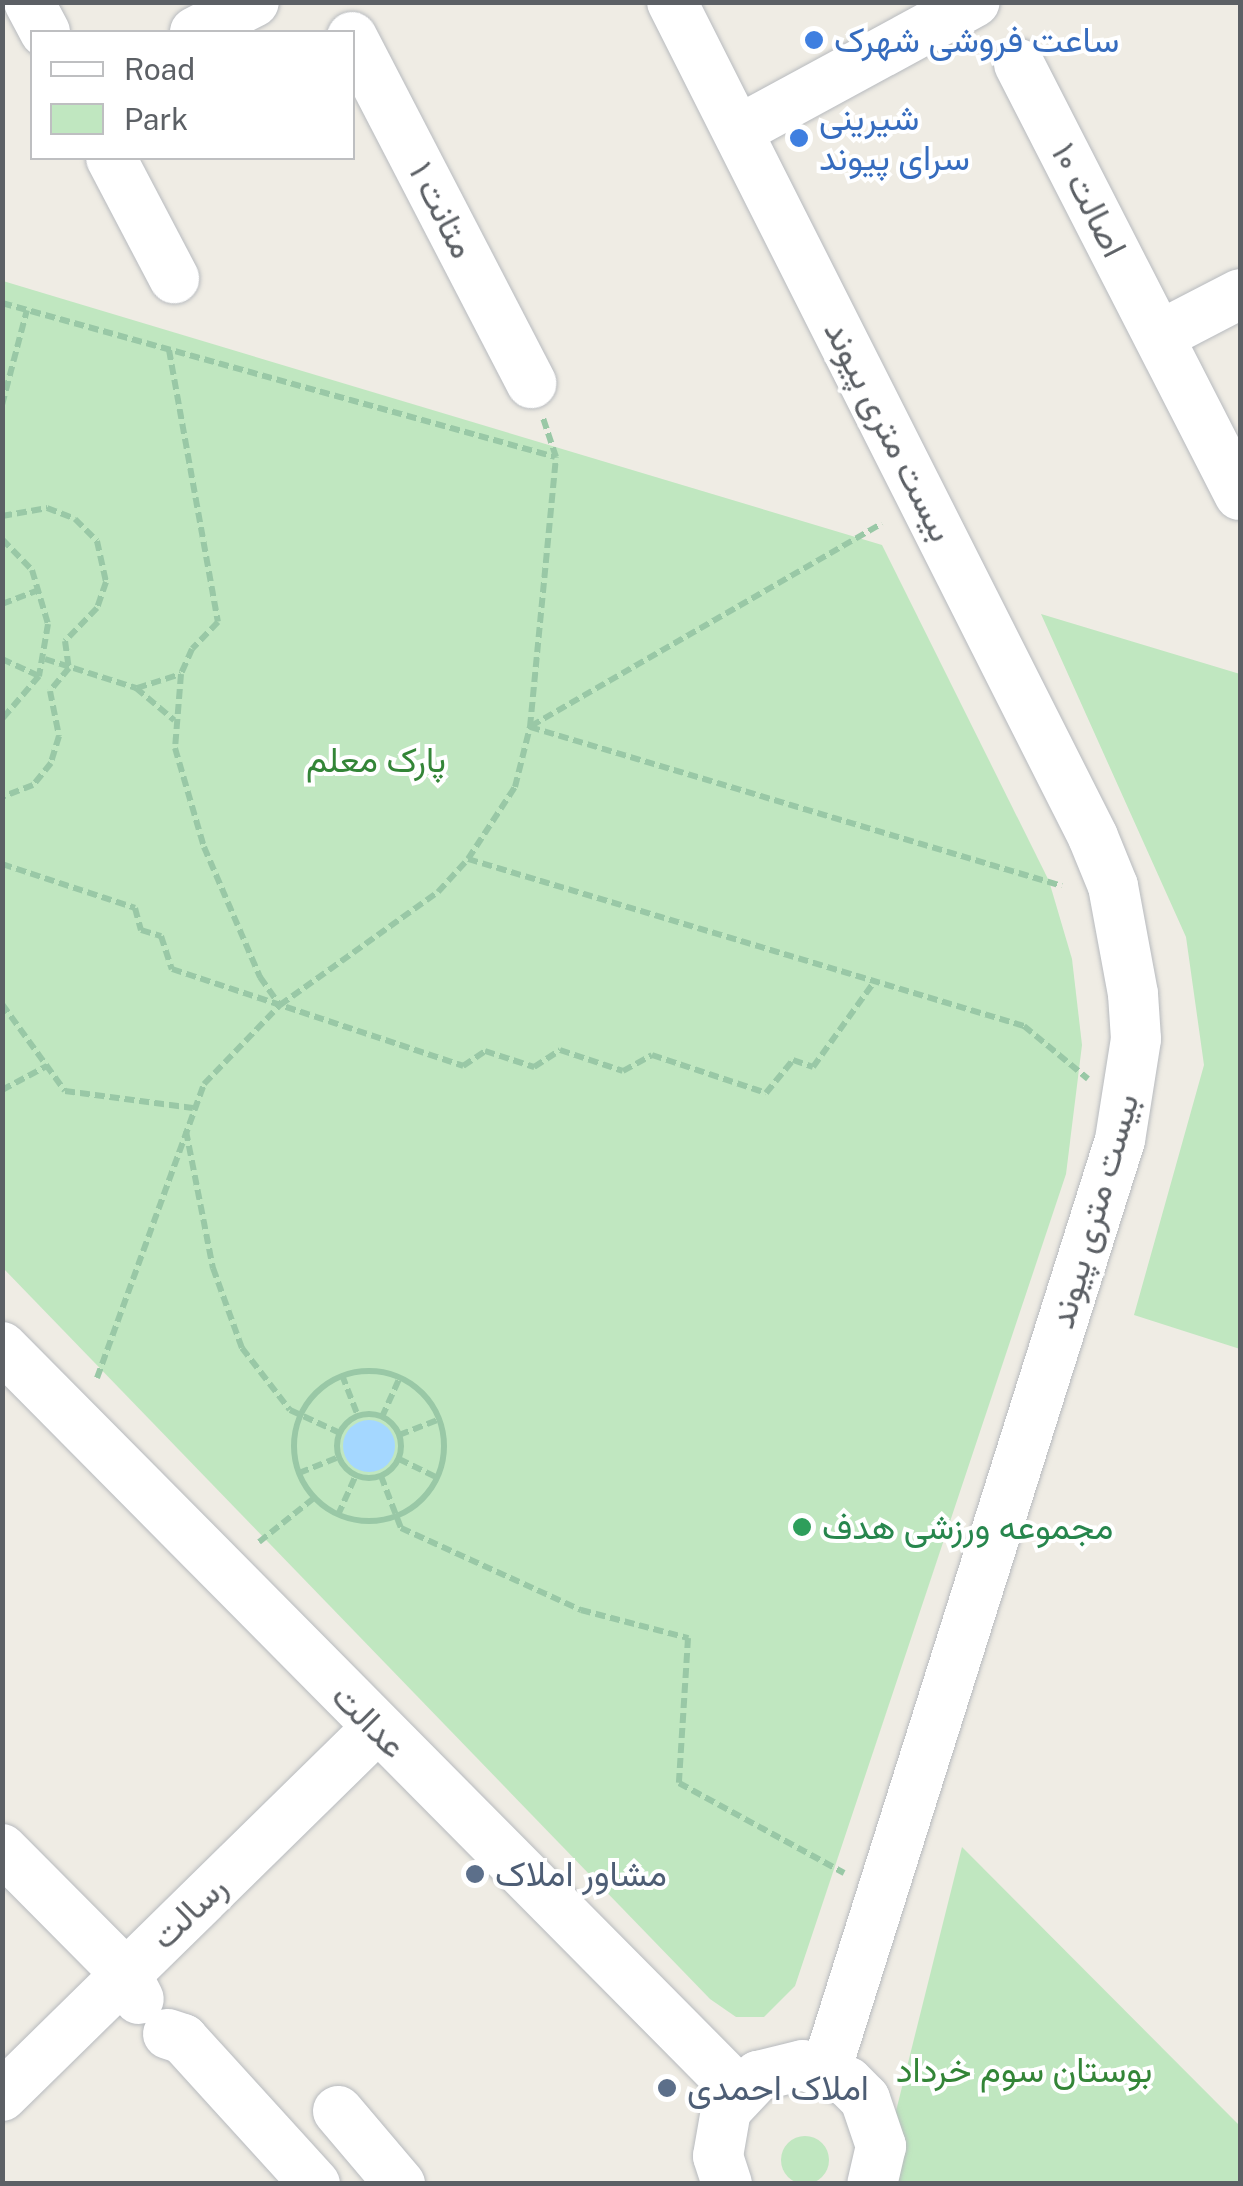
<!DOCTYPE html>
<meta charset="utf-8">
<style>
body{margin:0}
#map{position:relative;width:1243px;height:2186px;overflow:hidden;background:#efece4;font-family:"Public Sans",Vazirmatn,sans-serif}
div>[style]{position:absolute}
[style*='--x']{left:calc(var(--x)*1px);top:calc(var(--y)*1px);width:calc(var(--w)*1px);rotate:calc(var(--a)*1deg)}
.green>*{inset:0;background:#c0e7c0}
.round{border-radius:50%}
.water>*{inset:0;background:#a4d7ff}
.path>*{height:6px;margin-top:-3px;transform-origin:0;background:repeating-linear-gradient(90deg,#99c8a6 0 10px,transparent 0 15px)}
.path>.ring{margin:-3px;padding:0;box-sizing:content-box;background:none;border:6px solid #99c8a6;border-radius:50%}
.roads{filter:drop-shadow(0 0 2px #b7babe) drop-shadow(0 0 2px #b7babe)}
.minor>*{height:50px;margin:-25px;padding:0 25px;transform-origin:25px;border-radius:25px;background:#fff}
.dots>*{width:28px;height:28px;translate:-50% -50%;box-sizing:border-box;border:5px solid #fff;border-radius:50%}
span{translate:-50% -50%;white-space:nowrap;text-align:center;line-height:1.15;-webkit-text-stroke:8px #fff;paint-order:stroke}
.shop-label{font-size:35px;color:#366cbe}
.left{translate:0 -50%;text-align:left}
.street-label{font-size:35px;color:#5c6065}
.park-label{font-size:35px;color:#338537}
.leisure-label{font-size:35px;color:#27864d}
.service-label{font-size:35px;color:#4e5e75}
.frame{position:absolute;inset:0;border:5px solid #5c6065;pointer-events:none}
.legend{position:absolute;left:30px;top:30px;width:325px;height:130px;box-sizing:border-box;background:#fff;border:2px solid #bebfc1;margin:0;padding:12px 18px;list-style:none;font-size:30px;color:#5c6065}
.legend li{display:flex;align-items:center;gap:20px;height:50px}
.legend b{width:50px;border:2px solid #bebfc1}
</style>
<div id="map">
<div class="green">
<i style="clip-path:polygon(3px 281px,882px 545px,1049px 881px,1072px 959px,1082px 1045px,1066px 1174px,795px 1986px,764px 2017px,736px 2017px,710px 1999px,3px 1268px)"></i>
<i style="clip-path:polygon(1041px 614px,1240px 674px,1240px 1349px,1134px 1315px,1204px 1065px,1186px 937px)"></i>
<i style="clip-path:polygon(962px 1847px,1240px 2126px,1240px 2183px,878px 2183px)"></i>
<i class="round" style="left:781px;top:2136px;width:48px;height:48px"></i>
</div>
<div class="water">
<i class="round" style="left:343px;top:1420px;width:52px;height:52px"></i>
</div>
<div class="path">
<i style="--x:2;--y:303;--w:574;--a:15.56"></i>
<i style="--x:169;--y:350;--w:276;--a:79.8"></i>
<i style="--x:218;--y:622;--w:37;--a:134"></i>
<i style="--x:192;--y:649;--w:27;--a:114"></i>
<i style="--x:181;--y:674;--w:74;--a:94.6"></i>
<i style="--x:175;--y:748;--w:103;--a:73.7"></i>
<i style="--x:204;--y:847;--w:142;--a:66.7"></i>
<i style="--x:260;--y:977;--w:33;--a:55"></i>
<i style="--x:2;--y:405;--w:98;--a:-75.3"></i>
<i style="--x:2;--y:516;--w:46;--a:-10.1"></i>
<i style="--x:47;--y:508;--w:30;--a:21"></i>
<i style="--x:75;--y:519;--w:31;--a:45"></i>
<i style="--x:97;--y:541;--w:42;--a:77.6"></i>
<i style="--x:106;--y:582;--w:28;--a:109"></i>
<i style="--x:97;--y:608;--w:46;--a:134.1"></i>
<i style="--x:65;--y:641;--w:27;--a:82"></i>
<i style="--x:69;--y:668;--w:30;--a:130"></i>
<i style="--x:50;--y:691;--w:46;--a:78.7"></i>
<i style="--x:59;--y:736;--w:28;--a:107"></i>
<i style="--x:51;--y:763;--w:28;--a:129"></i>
<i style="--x:33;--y:785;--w:33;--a:159"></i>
<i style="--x:2;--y:539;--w:43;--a:45.9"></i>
<i style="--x:32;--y:570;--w:56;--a:73.5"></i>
<i style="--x:48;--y:624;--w:53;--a:99.8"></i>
<i style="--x:39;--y:676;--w:57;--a:130.7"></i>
<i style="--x:2;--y:604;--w:42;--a:-21"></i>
<i style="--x:2;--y:659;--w:41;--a:24.7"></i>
<i style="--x:45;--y:659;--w:96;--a:17.7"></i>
<i style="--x:136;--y:688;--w:50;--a:40.1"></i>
<i style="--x:137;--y:688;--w:46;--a:-17.7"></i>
<i style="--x:531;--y:726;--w:405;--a:-30"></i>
<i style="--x:530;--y:727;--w:555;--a:16.64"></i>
<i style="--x:468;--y:859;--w:581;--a:16.72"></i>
<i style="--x:1024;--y:1026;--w:83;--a:39.6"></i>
<i style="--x:2;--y:864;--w:140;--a:18.3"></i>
<i style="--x:135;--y:908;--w:23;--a:75"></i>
<i style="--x:141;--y:930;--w:21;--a:17"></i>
<i style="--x:161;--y:936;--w:35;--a:72"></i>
<i style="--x:172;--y:969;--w:307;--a:18.4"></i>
<i style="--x:463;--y:1066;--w:27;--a:-34"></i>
<i style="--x:485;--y:1051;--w:52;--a:18.1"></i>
<i style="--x:534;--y:1067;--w:31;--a:-33"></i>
<i style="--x:560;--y:1050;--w:66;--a:18.4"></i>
<i style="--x:623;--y:1071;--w:33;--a:-29"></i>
<i style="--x:652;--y:1055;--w:120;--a:18.4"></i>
<i style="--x:766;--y:1093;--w:43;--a:-50.7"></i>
<i style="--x:793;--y:1060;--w:21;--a:19"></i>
<i style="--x:813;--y:1067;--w:105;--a:-54.3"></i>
<i style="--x:2;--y:1004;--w:107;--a:54.1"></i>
<i style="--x:65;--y:1091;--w:129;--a:7.6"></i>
<i style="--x:2;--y:1090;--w:51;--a:-28.1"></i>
<i style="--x:186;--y:1131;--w:140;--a:78.9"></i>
<i style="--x:213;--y:1268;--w:85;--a:70.1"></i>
<i style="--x:242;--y:1348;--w:78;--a:52.3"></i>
<i style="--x:290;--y:1410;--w:55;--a:24.7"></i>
<i class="ring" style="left:294px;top:1371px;width:144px;height:144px"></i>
<i style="--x:342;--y:1375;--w:44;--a:68.7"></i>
<i style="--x:97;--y:1378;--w:313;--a:-70"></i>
<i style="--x:204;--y:1084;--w:110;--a:-46.1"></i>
<i style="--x:280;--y:1005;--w:194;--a:-35.6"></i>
<i style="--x:438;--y:892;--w:45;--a:-47.7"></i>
<i style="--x:468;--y:859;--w:86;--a:-56.9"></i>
<i style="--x:515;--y:787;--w:62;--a:-76"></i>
<i style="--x:530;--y:727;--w:271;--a:-84.5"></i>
<i style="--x:556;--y:457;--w:41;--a:-108.4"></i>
<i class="ring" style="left:337px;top:1414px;width:58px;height:58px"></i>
<i style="--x:382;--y:1417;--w:44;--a:-65.8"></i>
<i style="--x:399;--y:1435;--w:44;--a:-21.3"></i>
<i style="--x:399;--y:1459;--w:43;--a:26"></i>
<i style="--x:299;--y:1473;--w:43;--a:-21.8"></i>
<i style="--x:381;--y:1476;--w:56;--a:69"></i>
<i style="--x:401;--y:1528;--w:198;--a:24.5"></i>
<i style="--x:581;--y:1610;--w:111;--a:14.7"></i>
<i style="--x:688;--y:1638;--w:145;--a:93.6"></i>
<i style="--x:679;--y:1783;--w:188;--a:28.6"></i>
<i style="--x:338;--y:1515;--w:44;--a:-65.8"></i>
<i style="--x:259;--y:1542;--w:70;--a:-38.7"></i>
</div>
<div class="roads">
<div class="minor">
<i style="--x:29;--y:2;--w:34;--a:62"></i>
<i style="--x:672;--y:2;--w:935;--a:63.24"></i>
<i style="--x:1093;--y:837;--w:53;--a:67.8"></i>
<i style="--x:1113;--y:886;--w:110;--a:79.5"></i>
<i style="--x:1133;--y:994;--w:45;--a:86.2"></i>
<i style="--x:1136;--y:1039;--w:102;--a:99"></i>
<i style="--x:1120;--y:1140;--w:975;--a:107.54"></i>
<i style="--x:195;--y:32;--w:66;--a:-27"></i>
<i style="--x:352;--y:37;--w:390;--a:62.6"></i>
<i style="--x:1019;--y:64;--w:484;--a:62.9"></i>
<i style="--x:739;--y:130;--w:268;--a:-28.5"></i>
<i style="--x:111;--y:158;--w:136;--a:62.3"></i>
<i style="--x:1159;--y:336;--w:91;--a:-27.4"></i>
<i style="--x:2;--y:1347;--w:1047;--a:45.27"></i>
<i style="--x:2;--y:1849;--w:176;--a:45.2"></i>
<i style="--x:126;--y:1974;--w:28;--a:63"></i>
<i style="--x:168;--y:2034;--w:16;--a:18"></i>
<i style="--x:183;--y:2039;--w:196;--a:47.7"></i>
<i style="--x:2;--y:2096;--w:524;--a:-44.46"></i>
<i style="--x:338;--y:2111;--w:96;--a:49.7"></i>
<i style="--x:727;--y:2184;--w:29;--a:-108"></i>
<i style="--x:718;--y:2156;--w:47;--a:-80.1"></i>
<i style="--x:726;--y:2110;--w:47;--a:-46.7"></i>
<i style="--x:758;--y:2076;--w:46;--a:-13.7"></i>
<i style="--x:803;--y:2065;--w:48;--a:20.7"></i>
<i style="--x:848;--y:2082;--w:24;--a:45"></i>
<i style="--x:865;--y:2099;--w:50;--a:71.2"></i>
<i style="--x:881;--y:2146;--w:39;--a:103"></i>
</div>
</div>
<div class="dots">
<i style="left:814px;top:40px;background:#3f7fe0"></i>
<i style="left:799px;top:138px;background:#3f7fe0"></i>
<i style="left:802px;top:1527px;background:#2e9e5b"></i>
<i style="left:475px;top:1874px;background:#5c6f8a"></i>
<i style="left:667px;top:2088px;background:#5c6f8a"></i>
</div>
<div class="shop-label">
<span class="left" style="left:834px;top:40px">ساعت فروشی شهرک</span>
<span class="left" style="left:819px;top:138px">شیرینی<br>سرای پیوند</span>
</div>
<div class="street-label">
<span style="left:1089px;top:200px;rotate:63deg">اصالت ۱۰</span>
<span style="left:442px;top:210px;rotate:63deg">متانت ۱</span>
<span style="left:889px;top:431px;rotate:63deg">بیست متری پیوند</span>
<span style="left:1094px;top:1211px;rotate:-74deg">بیست متری پیوند</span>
<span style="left:369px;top:1721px;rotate:45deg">عدالت</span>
<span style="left:189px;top:1912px;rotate:-44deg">رسالت</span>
</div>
<div class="park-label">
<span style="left:376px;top:760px">پارک معلم</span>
<span style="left:1024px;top:2070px">بوستان سوم خرداد</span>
</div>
<div class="leisure-label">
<span class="left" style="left:822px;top:1527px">مجموعه ورزشی هدف</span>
</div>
<div class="service-label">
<span class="left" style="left:495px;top:1874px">مشاور املاک</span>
<span class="left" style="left:687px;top:2088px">املاک احمدی</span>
</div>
<div class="frame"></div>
<ul class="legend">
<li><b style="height:12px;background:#fff"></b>Road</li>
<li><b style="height:28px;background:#c0e7c0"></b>Park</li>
</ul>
</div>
